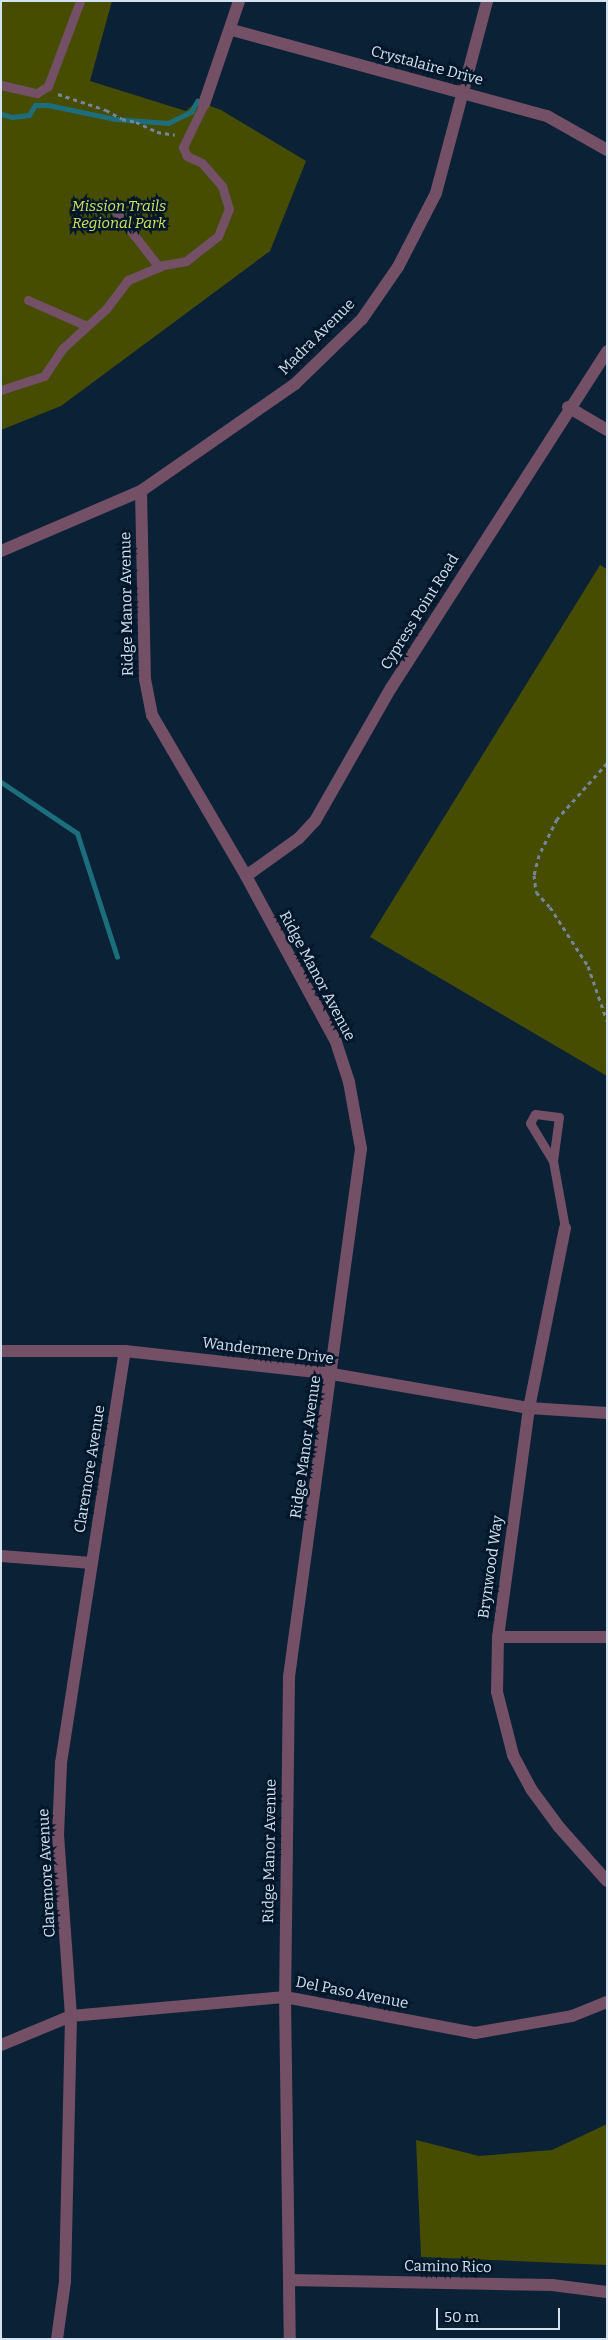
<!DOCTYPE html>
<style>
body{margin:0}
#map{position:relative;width:608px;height:2340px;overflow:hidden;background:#0b2135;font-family:Bitter,serif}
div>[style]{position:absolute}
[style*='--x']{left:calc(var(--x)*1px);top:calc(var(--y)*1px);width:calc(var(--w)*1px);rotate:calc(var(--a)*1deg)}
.green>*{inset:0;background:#464c00}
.stream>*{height:5px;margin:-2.5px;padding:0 2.5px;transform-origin:2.5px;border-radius:2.5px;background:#1d6e7d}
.path>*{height:3px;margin-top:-1.5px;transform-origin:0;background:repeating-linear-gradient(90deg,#758697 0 4px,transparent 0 8px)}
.service>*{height:9px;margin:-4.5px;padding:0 4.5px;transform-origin:4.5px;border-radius:4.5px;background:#745067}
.minor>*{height:12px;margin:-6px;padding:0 6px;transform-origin:6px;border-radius:6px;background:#745067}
.tertiary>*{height:12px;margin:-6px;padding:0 6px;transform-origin:6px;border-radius:6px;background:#745067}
span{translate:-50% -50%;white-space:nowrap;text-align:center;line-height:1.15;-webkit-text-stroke:5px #03172b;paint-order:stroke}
.street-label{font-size:15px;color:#d4e1ef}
.park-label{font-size:15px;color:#d5e259;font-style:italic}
.frame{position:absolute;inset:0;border:2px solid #d4e1ef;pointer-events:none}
.scale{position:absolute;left:436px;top:2308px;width:124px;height:22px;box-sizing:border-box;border:2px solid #d4e1ef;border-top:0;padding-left:6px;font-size:15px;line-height:18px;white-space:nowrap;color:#d4e1ef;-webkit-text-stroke:4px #03172b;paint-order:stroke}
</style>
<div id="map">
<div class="green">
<i style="clip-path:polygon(1px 1px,112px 1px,90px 81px,186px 111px,197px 101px,221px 110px,306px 161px,270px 251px,61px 406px,1px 430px)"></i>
<i style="clip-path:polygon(600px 565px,607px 569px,607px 1076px,370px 937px)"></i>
<i style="clip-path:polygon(607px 2124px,607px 2265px,421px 2257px,416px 2140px,479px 2156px,552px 2150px)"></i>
</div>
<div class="stream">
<i style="--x:1;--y:114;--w:11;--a:15"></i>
<i style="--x:12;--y:117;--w:17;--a:-7"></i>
<i style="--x:29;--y:115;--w:12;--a:-59"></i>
<i style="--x:35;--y:105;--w:13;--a:0"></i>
<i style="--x:48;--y:105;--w:68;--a:11.8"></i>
<i style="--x:115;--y:119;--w:53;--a:4.3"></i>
<i style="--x:168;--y:123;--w:25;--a:-26"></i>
<i style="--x:191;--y:112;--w:13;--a:-61"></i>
<i style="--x:1;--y:782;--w:92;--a:33.9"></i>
<i style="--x:77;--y:833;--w:130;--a:72.1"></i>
</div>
<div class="path">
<i style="--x:58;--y:94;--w:51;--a:18.4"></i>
<i style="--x:106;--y:110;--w:18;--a:29"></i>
<i style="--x:122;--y:119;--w:14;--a:12"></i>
<i style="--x:136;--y:122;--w:23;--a:25"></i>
<i style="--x:157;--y:132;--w:18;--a:9"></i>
<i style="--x:607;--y:763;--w:75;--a:131.8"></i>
<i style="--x:557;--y:819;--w:40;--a:116.6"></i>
<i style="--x:539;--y:855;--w:21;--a:104"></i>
<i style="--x:534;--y:875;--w:17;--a:83"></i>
<i style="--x:536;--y:892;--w:21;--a:47"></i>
<i style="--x:550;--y:907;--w:70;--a:57.2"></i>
<i style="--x:588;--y:966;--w:58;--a:70.9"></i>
</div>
<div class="service">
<i style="--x:1;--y:85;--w:37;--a:13"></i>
<i style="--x:37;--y:93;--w:13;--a:-32"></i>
<i style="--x:48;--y:86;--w:91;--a:-69.4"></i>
<i style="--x:113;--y:208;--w:75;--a:52.1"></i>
<i style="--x:28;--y:300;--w:64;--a:23.8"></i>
<i style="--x:1;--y:390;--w:45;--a:-18"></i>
<i style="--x:44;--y:376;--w:34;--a:-56"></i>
<i style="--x:63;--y:348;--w:58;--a:-42.2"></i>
<i style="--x:106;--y:309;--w:36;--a:-53"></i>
<i style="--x:128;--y:280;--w:39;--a:-23"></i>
<i style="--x:164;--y:265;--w:22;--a:-10"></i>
<i style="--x:186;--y:261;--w:41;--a:-38"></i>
<i style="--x:218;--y:236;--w:29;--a:-68"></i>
<i style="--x:229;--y:209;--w:24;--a:-107"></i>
<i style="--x:222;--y:186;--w:30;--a:-131"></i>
<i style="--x:202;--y:163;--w:17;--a:-155"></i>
<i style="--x:187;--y:156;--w:10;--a:-114"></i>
<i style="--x:183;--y:147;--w:48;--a:-64"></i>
<i style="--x:553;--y:1161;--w:44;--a:-121.2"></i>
<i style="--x:530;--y:1123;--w:10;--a:-61"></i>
<i style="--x:535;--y:1114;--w:24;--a:7"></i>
<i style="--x:559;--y:1117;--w:44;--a:97.8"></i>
<i style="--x:553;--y:1161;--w:68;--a:79.8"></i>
</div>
<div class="minor">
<i style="--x:232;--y:30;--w:327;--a:15.3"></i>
<i style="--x:547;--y:116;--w:69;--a:29.5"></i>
<i style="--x:204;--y:104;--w:109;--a:-71.2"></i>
<i style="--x:568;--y:407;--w:45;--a:30.5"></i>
<i style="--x:141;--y:491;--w:188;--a:88.8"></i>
<i style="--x:145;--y:679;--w:37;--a:79"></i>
<i style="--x:152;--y:715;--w:186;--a:59.7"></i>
<i style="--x:246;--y:876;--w:189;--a:61.5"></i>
<i style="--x:336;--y:1042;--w:42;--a:72"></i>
<i style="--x:349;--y:1082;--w:68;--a:79.8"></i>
<i style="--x:361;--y:1149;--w:533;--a:97.77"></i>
<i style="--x:289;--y:1677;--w:320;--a:90.7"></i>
<i style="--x:285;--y:1997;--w:342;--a:89.2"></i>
<i style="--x:246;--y:876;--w:65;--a:-35.6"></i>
<i style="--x:299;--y:838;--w:23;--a:-47"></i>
<i style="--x:315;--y:821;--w:153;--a:-60.3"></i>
<i style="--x:391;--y:688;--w:400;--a:-57.3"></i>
<i style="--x:565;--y:1228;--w:184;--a:101.3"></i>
<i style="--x:529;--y:1408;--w:231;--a:97.7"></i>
<i style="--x:498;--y:1637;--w:55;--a:91"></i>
<i style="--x:497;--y:1692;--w:65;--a:75.7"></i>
<i style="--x:513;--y:1755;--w:38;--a:62"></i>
<i style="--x:531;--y:1789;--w:47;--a:53.6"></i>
<i style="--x:559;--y:1827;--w:72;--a:48.4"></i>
<i style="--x:1;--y:1556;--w:91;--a:4.4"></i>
<i style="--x:498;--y:1637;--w:109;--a:0"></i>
<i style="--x:1;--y:2045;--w:76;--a:-22.5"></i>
<i style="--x:71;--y:2016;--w:215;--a:-5.1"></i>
<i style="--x:285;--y:1997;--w:193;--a:10.7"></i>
<i style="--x:475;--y:2033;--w:98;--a:-9.9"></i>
<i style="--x:572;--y:2016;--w:38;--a:-22"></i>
<i style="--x:289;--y:2280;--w:263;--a:1.1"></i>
<i style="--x:552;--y:2285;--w:55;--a:7.3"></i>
<i style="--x:57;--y:2339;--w:59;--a:-82.1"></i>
<i style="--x:65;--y:2281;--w:265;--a:-88.7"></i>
<i style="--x:71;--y:2016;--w:181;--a:-94.1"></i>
<i style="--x:58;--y:1835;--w:72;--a:-87.6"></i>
<i style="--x:61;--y:1763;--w:417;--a:-81.2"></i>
</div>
<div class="tertiary">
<i style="--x:1;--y:551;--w:152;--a:-23.2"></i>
<i style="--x:141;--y:491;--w:188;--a:-34.8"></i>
<i style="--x:295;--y:384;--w:93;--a:-44.1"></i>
<i style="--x:362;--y:319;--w:63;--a:-55.3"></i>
<i style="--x:398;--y:267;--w:83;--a:-62.8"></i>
<i style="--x:436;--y:193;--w:199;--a:-75.1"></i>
<i style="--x:1;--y:1351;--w:124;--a:0"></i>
<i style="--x:125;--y:1351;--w:208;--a:6.3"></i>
<i style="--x:332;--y:1374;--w:200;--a:9.8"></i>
<i style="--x:529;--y:1408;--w:78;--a:3.7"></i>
</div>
<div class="street-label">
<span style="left:427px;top:66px;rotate:15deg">Crystalaire Drive</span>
<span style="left:317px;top:337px;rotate:-45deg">Madra Avenue</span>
<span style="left:127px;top:604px;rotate:-91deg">Ridge Manor Avenue</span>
<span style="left:420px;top:612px;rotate:-58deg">Cypress Point Road</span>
<span style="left:317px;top:976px;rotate:62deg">Ridge Manor Avenue</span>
<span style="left:268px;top:1351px;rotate:7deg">Wandermere Drive</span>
<span style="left:306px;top:1447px;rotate:-82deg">Ridge Manor Avenue</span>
<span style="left:90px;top:1469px;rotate:-81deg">Claremore Avenue</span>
<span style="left:491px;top:1567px;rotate:-82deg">Brynwood Way</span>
<span style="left:270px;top:1851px;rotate:-89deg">Ridge Manor Avenue</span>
<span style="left:47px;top:1873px;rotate:-93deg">Claremore Avenue</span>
<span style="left:352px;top:1993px;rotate:11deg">Del Paso Avenue</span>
<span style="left:448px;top:2267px;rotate:1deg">Camino Rico</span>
</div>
<div class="park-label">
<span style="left:119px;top:215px">Mission Trails<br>Regional Park</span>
</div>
<div class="frame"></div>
<div class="scale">50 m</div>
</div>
